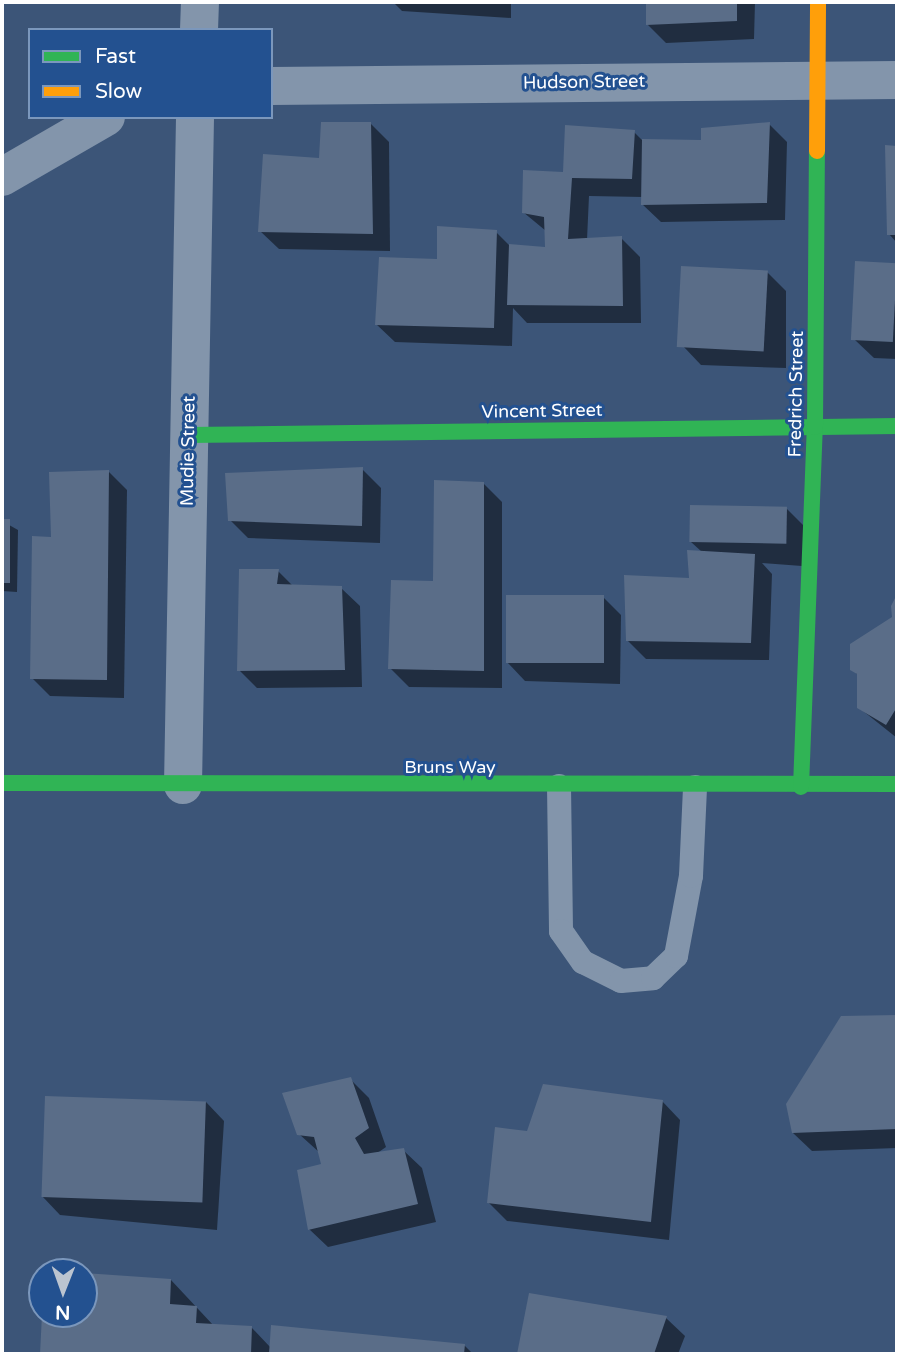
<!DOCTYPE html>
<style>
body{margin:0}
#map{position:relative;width:899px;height:1356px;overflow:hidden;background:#3c5578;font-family:"Varela Round",sans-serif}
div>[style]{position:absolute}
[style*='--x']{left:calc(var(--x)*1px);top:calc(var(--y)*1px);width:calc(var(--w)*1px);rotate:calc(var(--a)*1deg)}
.shadow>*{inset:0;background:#0007}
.building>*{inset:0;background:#5a6d88;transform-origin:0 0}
.lane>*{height:24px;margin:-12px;padding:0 12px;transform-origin:12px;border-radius:12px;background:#8395ab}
.street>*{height:38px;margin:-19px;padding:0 19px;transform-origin:19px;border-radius:19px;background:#8395ab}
.fast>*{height:16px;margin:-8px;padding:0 8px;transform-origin:8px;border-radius:8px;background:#30b455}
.slow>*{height:16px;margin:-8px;padding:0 8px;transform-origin:8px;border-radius:8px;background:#ff9f0a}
span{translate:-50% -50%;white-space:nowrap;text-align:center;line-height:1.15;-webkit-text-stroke:6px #235190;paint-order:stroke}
.street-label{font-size:18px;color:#fff}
.frame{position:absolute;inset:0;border:4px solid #fff;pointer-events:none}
.legend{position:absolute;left:28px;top:28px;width:245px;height:91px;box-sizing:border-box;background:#235190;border:2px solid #7b97bc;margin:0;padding:9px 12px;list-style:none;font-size:21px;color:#fff}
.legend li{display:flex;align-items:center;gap:14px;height:35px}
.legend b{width:35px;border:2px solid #7b97bc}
.north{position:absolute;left:28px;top:1258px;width:70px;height:70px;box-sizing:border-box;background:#235190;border:2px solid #7b97bc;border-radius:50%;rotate:181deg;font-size:19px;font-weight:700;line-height:28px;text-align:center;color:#fff}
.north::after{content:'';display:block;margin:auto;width:24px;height:32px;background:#bbc4d0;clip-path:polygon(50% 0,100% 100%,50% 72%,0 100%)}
</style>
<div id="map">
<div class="shadow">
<i style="clip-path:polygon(393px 2px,511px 2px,511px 18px,402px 11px)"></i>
<i style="clip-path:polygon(648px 2px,755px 2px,754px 39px,666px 43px,648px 25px)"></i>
<i style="clip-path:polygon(371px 124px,389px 142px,390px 251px,279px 249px,260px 231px,321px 160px)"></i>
<i style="clip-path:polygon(769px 124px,787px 142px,785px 220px,661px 222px,642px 204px,643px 197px,589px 196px,587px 240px,621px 238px,640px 257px,641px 323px,527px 323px,513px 308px,512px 346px,395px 342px,376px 324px,439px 260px,496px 232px,510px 246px,547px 249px,546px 231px,523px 212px,564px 174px,634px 132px,643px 141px,703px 142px)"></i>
<i style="clip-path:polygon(886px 147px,897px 148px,897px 243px,889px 234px)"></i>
<i style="clip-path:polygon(856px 263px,897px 264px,897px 359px,874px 358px,855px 340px)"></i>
<i style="clip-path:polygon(767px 272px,786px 291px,786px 368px,701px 365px,683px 346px)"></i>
<i style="clip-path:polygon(362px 469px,381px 488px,380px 543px,248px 538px,230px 520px)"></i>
<i style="clip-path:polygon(109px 472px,127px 490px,124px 698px,50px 696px,32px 678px,52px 539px)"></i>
<i style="clip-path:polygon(484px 484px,502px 502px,502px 688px,409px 687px,390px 668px)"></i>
<i style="clip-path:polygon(787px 509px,805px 527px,802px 566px,762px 563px,772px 574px,769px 660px,646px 659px,627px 640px,691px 580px,702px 552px,691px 542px)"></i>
<i style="clip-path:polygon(2px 521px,18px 530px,17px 592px,2px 591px)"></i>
<i style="clip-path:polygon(278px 571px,293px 586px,341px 588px,360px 606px,362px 687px,257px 688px,239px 670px)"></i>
<i style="clip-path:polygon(603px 597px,621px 615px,620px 684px,525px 681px,507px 662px)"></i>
<i style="clip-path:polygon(897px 598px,897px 738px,858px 707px,859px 676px,852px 669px,894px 618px)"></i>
<i style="clip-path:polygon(897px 1016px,897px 1148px,812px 1151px,793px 1133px,842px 1018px)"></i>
<i style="clip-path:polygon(350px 1079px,369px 1098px,386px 1147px,376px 1154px,403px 1150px,422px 1168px,436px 1222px,328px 1247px,309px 1229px,323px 1165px,320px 1153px,299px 1134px)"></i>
<i style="clip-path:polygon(662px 1101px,680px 1120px,669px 1240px,507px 1221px,489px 1203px,528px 1133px)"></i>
<i style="clip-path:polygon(206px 1102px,224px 1121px,217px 1230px,60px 1215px,42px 1196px)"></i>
<i style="clip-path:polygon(84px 1275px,171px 1280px,214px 1326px,252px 1328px,271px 1348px,465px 1346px,473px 1354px,42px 1354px,44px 1314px,84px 1314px)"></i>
<i style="clip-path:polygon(531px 1295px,666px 1318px,685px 1336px,678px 1354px,519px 1354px)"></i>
</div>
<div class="building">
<i style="clip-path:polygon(646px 2px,737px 2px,737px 21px,646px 25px)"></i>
<i style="clip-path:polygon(321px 122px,371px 122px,373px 234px,258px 232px,263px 154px,319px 158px)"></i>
<i style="clip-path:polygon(770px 122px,767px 203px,641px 205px,642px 139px,701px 140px,701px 128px)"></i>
<i style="clip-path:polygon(565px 125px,635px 130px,632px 179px,572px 178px,568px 239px,622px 236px,623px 306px,507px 305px,509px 244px,545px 247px,544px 217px,522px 213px,523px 170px,563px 172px)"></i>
<i style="clip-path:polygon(885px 145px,897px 146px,897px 235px,887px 235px)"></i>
<i style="clip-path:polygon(437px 226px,497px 230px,494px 328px,375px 325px,379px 257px,437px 259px)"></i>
<i style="left:855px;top:261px;width:42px;height:79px;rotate:3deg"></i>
<i style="left:681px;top:266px;width:87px;height:81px;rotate:3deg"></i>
<i style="clip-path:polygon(363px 467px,362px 526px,228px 521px,225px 473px)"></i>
<i style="clip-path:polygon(109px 470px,107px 680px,30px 679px,32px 536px,51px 537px,49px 472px)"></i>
<i style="clip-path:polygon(434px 480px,484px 482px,484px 671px,388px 669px,391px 580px,433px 581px)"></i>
<i style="left:690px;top:505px;width:97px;height:37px;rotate:1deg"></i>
<i style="left:2px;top:519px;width:8px;height:64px"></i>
<i style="clip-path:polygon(687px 550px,755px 554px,751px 643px,626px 641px,624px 575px,689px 578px)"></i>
<i style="clip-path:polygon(239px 569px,279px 569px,277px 584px,342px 586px,345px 670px,237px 671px)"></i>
<i style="clip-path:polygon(897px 594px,897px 707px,886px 725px,857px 708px,857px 674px,850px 670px,850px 644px,892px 617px,891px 606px)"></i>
<i style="left:506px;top:595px;width:98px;height:68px"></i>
<i style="clip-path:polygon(897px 1015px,897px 1129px,792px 1133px,786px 1104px,841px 1016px)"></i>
<i style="clip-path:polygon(351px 1077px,369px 1128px,355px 1138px,364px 1154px,404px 1148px,418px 1204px,308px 1230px,297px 1170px,321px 1164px,314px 1137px,297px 1135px,282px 1093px)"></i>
<i style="clip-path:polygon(543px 1084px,663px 1100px,651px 1222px,487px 1203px,495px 1127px,527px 1131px)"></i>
<i style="left:45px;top:1096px;width:161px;height:101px;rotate:2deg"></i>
<i style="clip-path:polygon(84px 1273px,171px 1279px,170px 1304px,197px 1306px,196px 1323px,252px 1326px,251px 1354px,40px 1354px,42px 1314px,84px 1314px)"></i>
<i style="clip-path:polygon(529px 1293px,667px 1316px,654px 1354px,517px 1354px)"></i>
<i style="clip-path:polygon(271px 1325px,465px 1344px,464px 1354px,269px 1354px)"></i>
</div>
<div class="lane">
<i style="--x:559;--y:786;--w:145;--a:89.2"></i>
<i style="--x:561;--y:931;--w:38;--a:55"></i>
<i style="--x:583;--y:962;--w:42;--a:26.6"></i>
<i style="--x:621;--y:981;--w:32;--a:-5"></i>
<i style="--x:653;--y:978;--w:32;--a:-44"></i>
<i style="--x:676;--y:956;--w:81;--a:-79.4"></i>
<i style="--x:691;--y:876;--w:89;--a:-87.4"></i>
</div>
<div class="street">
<i style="--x:199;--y:30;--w:28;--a:-88"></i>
<i style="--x:271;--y:86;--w:626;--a:-0.55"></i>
<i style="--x:2;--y:177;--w:120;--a:-30"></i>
<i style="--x:183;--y:785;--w:668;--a:-88.97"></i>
</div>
<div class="fast">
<i style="--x:188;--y:435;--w:709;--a:-0.73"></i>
<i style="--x:2;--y:783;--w:895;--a:0.06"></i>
<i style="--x:801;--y:787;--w:360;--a:-87.8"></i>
<i style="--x:815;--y:427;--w:276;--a:-89.6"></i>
</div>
<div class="slow">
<i style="--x:817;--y:151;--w:149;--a:-89.6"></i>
</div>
<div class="street-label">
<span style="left:584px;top:82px;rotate:-1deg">Hudson Street</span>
<span style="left:796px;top:394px;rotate:-89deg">Fredrich Street</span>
<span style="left:542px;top:411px;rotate:-1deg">Vincent Street</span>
<span style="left:188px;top:451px;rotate:-89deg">Mudie Street</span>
<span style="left:450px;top:767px">Bruns Way</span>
</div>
<div class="frame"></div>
<ul class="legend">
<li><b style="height:9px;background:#30b455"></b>Fast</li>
<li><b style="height:9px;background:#ff9f0a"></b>Slow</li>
</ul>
<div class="north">N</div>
</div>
